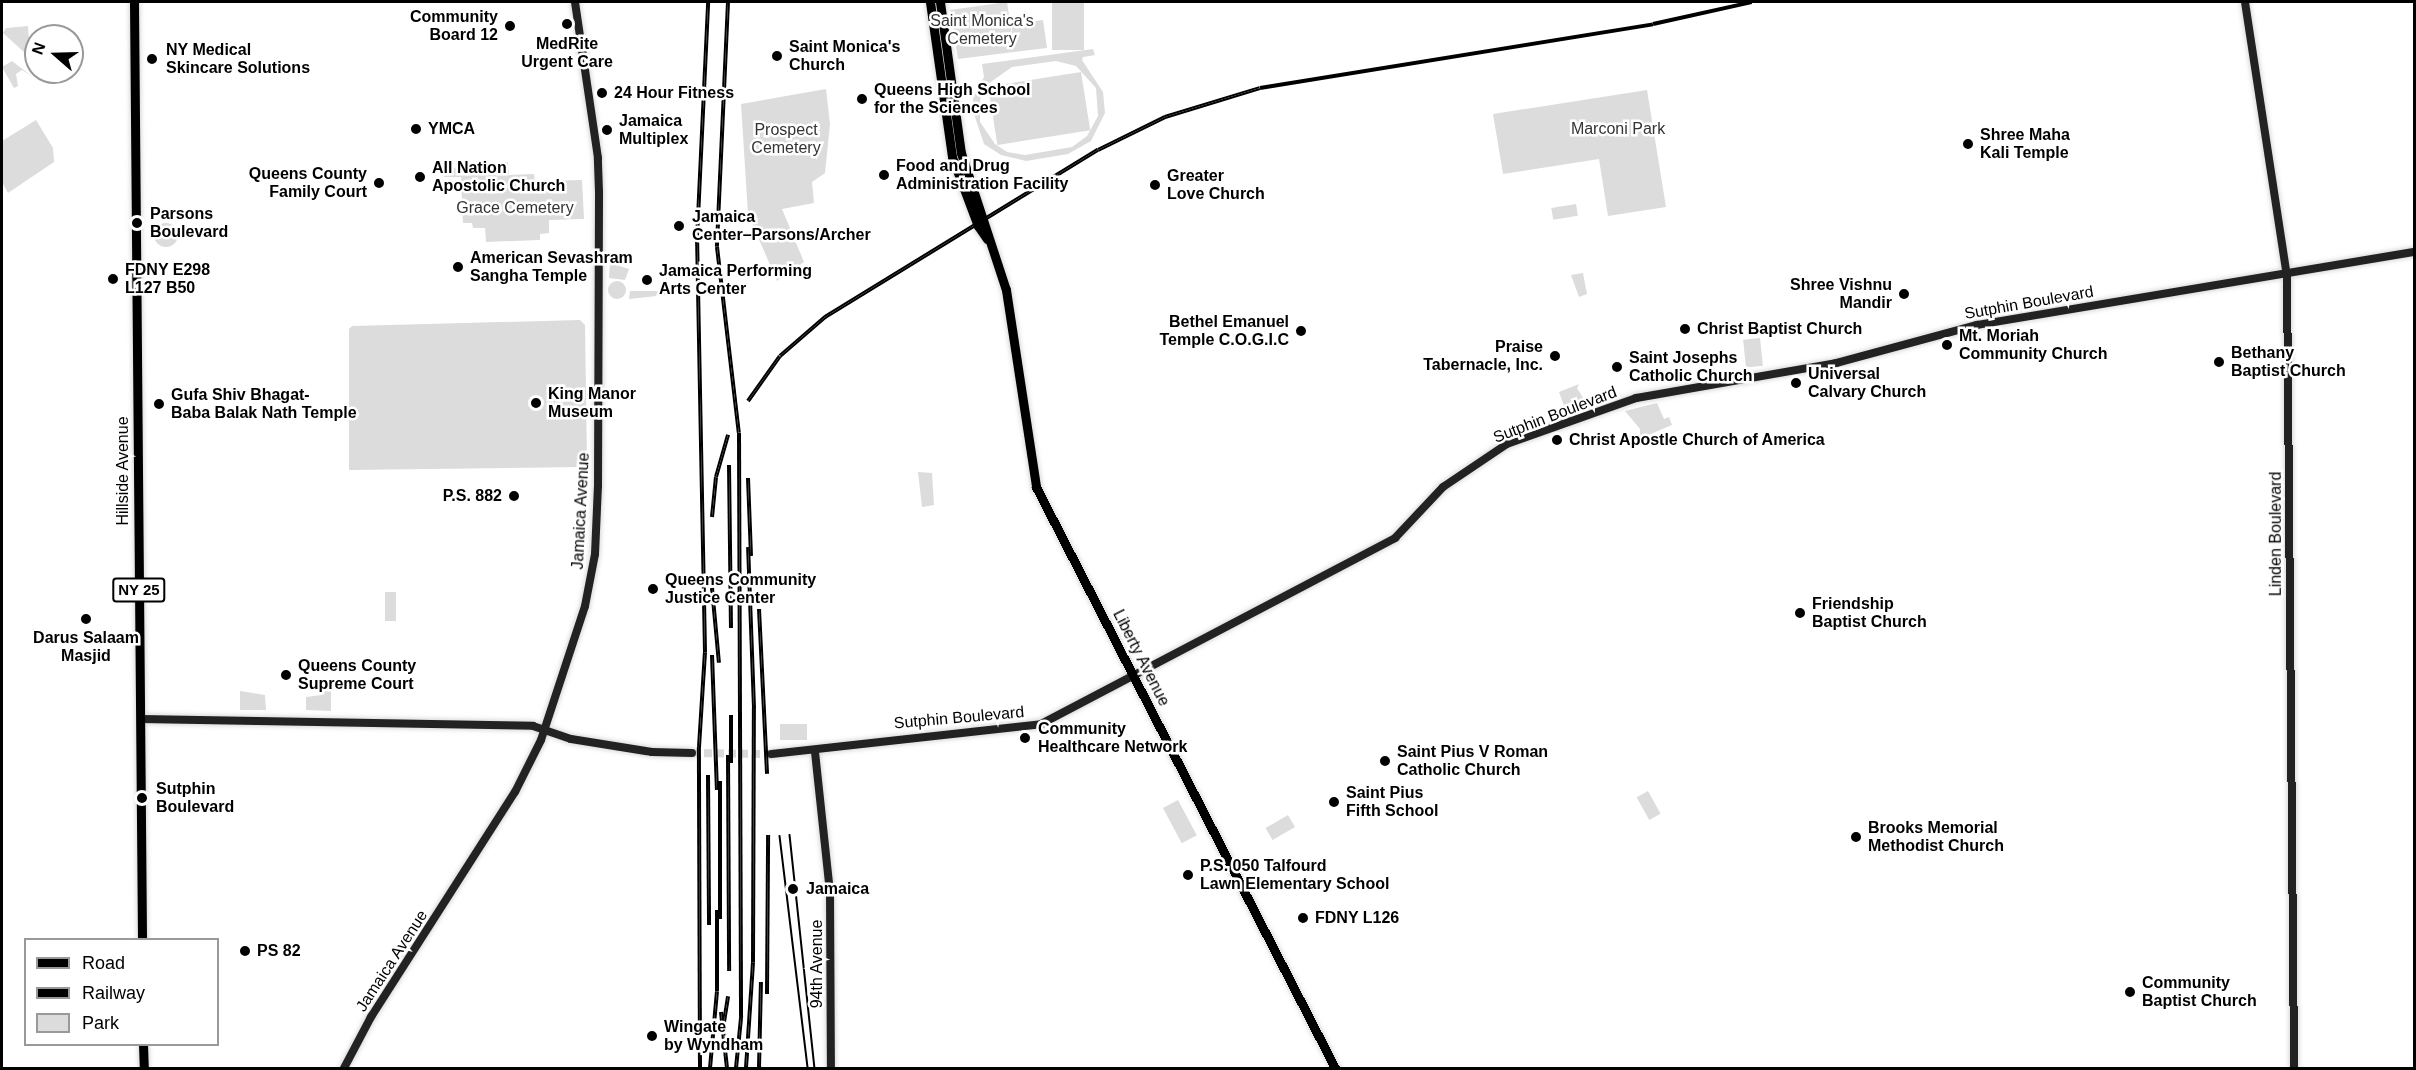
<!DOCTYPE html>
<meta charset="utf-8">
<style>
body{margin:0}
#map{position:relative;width:2416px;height:1070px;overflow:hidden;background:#fff;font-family:Helvetica,sans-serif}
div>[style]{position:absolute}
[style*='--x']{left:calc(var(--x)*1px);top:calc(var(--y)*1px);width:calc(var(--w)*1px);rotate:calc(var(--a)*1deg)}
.green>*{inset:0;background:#dcdcdc;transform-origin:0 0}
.round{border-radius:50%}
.secondary-tunnel>*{height:8px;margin-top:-4px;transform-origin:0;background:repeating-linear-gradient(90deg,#d9d9d9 0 8px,transparent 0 12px)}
.roads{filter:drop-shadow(0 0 2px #dbdbdb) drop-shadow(0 0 2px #dbdbdb)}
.secondary>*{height:8px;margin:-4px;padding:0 4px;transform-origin:4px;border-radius:4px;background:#222}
.primary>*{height:9px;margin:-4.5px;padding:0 4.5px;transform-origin:4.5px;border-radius:4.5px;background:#000}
.tram>*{height:1.5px;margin:-0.75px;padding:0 0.75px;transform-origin:0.75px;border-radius:0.75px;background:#000}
.rail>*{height:4px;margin-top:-2px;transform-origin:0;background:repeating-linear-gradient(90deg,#fff 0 4.5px,#000 0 9px);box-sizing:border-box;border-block:2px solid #000}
.dots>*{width:16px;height:16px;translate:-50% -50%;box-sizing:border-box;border:3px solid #fff;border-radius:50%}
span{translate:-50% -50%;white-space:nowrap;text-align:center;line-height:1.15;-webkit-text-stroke:5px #fff;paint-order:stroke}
.shield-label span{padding:2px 4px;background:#fff;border:2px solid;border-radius:4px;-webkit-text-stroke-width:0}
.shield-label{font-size:15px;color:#000;font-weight:700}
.poi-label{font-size:16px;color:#000;font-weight:700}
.right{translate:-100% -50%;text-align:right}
.left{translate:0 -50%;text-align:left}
.park-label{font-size:16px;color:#333}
.street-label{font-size:16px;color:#000}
.frame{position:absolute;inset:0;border:3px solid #000;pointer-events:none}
.legend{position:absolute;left:24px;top:938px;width:195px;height:108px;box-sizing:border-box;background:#fff;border:2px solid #999;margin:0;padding:8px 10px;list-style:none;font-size:18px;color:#000}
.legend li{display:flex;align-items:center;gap:12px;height:30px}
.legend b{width:30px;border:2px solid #999}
.north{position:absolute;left:24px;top:24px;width:60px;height:60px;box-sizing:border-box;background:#fff;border:2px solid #999;border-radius:50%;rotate:290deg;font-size:16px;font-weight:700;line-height:24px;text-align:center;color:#000}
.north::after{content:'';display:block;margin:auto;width:21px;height:27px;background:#000;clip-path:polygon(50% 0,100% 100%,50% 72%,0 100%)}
</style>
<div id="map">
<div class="green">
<i style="clip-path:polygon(1007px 2px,1012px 35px,1012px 24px,1043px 20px,1047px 48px,958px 59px,950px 10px)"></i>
<i style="left:1052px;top:2px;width:32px;height:48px"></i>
<i style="clip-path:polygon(28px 26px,29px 41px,25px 53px,3px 33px,6px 28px)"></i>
<i style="clip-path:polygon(evenodd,1093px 49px,1095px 55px,1083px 57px,1082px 60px,1103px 92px,1105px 113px,1091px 141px,1068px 154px,1026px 161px,1001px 155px,984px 144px,973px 111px,973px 98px,984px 77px,982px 64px,1093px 49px,1056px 61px,1076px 66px,1096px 88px,1098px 116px,1087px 136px,1072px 147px,1025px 155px,1007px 152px,995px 144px,980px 122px,980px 100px,985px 86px,1012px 67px,1056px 61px)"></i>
<i style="clip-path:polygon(12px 61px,33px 77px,22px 70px,16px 74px,18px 86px,14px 88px,2px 67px)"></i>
<i style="left:1081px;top:72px;width:59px;height:94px;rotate:81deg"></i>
<i style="clip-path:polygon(826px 89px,830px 124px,825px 173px,812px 182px,814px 203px,782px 209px,804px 262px,777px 281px,748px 214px,741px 104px)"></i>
<i style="clip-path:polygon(1647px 90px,1666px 207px,1608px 216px,1599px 159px,1503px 174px,1493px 114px)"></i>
<i style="clip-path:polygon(36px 120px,53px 148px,54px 162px,8px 193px,2px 182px,2px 141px)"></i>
<i style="clip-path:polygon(508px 162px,509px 175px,534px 174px,535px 181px,582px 180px,584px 219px,549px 220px,549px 233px,540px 234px,540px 240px,486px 242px,485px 228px,473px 228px,472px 223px,463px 223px,461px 177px,444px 177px,444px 169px)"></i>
<i style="left:1576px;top:204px;width:12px;height:25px;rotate:81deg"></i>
<i class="round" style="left:154px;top:223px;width:24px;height:24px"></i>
<i style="clip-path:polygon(610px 263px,629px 269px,625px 280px,609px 278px)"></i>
<i style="clip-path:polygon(1583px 273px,1587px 294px,1579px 297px,1571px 275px)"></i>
<i style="clip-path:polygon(664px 278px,667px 278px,666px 295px,629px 299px,630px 291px,662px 291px)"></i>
<i class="round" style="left:608px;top:281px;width:18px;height:18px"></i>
<i style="clip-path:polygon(580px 320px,585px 325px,587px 462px,583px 467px,349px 470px,349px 329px,352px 326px)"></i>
<i style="left:1760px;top:338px;width:28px;height:17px;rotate:84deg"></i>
<i style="clip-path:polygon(1579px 384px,1577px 388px,1588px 406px,1567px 414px,1559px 392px)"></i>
<i style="clip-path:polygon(1657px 403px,1664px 419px,1669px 417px,1672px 425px,1627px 444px,1626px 441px,1640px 435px,1640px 429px,1625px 411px)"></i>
<i style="clip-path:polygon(918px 472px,932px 473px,934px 505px,922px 507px)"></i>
<i style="left:385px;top:592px;width:11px;height:29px"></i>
<i style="clip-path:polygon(323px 685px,331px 685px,331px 711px,306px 710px,306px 697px,322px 695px)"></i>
<i style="clip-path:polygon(240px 691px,265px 695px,266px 710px,240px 710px)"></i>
<i style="left:780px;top:724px;width:27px;height:16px"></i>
<i style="left:1648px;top:791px;width:26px;height:13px;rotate:61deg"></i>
<i style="left:1178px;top:800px;width:40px;height:17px;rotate:62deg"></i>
<i style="left:1288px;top:815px;width:14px;height:26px;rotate:60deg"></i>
</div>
<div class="secondary-tunnel">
<i style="--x:692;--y:753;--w:79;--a:0.7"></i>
</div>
<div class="roads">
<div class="secondary">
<i style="--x:2245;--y:2;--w:276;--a:81.3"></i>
<i style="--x:2287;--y:275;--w:793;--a:89.49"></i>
<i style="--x:141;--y:719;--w:392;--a:1"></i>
<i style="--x:533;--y:726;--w:40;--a:18.9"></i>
<i style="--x:571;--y:739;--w:82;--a:9.1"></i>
<i style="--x:652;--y:752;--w:40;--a:1.4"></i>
<i style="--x:815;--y:752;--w:141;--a:83.9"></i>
<i style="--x:830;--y:892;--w:176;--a:89.7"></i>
<i style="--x:771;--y:754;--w:272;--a:-6.3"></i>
<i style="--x:1041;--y:724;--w:400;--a:-27.7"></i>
<i style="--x:1395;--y:538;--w:70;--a:-46.7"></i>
<i style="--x:1443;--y:487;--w:77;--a:-33.9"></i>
<i style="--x:1507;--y:444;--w:137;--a:-19.6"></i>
<i style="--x:1636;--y:398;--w:203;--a:-9.9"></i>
<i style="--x:1836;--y:363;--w:146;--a:-15.1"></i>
<i style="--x:1977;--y:325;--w:443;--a:-9.5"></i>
<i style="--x:344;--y:1068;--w:58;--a:-62.1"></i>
<i style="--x:371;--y:1017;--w:267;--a:-57.4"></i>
<i style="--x:515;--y:792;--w:58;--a:-63.4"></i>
<i style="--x:541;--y:740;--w:141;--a:-71.8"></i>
<i style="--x:585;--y:606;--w:53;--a:-79.1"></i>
<i style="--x:595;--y:554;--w:68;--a:-87.5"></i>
<i style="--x:598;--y:486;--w:294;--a:-89.8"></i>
<i style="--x:599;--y:192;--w:34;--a:-92"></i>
<i style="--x:598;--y:158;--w:158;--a:-98.4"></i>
</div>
<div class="primary">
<i style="--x:134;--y:2;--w:938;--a:89.51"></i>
<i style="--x:930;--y:2;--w:157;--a:81.9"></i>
<i style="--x:952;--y:157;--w:74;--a:69.4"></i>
<i style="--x:978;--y:226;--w:16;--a:55"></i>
<i style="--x:940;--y:2;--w:152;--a:82.1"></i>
<i style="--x:961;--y:153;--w:144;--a:71.8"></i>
<i style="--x:1006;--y:290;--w:199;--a:81.3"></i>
<i style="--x:1036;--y:487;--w:653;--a:62.77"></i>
<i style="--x:143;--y:1044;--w:24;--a:88"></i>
</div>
</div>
<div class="tram">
<i style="--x:790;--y:835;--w:234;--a:83.9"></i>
<i style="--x:780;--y:836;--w:234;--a:83.1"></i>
</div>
<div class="rail">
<i style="--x:728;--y:2;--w:245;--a:92.6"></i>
<i style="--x:717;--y:247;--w:187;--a:83.3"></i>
<i style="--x:739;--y:433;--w:585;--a:89.8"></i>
<i style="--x:741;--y:1018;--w:50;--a:95.7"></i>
<i style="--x:748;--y:401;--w:55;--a:-54.6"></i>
<i style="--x:780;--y:356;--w:60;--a:-40.9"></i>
<i style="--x:825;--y:317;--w:320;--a:-31.5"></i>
<i style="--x:1098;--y:150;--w:75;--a:-26.2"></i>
<i style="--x:1165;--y:117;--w:99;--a:-17"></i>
<i style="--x:1260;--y:88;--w:398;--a:-9.2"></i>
<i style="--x:1653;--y:24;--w:101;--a:-12.5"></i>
<i style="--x:729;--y:465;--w:163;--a:89.3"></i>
<i style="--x:748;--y:478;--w:78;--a:87.8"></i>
<i style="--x:712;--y:517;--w:40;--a:-84.3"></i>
<i style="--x:716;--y:477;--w:44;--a:-74.1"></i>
<i style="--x:712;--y:588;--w:75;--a:84.7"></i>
<i style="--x:759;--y:609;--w:165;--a:87.2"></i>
<i style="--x:712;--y:655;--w:135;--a:87.9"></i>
<i style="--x:731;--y:715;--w:48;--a:90"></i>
<i style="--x:728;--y:755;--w:216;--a:89.7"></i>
<i style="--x:708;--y:775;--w:150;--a:89.6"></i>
<i style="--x:720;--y:781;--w:138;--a:90"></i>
<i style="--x:767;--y:994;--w:159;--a:-89.6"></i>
<i style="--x:721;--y:1012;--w:56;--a:83.9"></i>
<i style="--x:724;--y:1022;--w:26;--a:-81"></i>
<i style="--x:700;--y:1068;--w:321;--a:-90.2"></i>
<i style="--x:699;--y:747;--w:95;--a:-86.4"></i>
<i style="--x:705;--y:652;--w:413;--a:-91.1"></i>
<i style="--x:697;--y:239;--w:237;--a:-87.3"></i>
<i style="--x:710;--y:1068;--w:77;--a:-84.8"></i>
<i style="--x:717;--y:991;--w:81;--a:-90"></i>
<i style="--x:746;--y:1068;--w:106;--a:-86.2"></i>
<i style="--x:753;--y:962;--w:254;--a:-89.8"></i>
<i style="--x:754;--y:708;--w:161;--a:-92.1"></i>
<i style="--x:759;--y:1068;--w:86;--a:-88.7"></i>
</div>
<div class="dots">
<i style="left:567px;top:24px;background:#000"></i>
<i style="left:510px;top:26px;background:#000"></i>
<i style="left:777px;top:56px;background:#000"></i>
<i style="left:152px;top:59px;background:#000"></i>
<i style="left:602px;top:93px;background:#000"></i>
<i style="left:862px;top:99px;background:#000"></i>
<i style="left:416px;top:129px;background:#000"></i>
<i style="left:607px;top:130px;background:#000"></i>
<i style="left:1968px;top:144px;background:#000"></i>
<i style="left:884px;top:175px;background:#000"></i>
<i style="left:420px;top:177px;background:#000"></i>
<i style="left:379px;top:183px;background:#000"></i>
<i style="left:1155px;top:185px;background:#000"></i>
<i style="left:137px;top:223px;background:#000"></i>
<i style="left:679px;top:226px;background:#000"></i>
<i style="left:458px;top:267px;background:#000"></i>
<i style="left:113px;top:279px;background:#000"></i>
<i style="left:647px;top:280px;background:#000"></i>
<i style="left:1904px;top:294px;background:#000"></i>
<i style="left:1685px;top:329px;background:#000"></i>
<i style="left:1301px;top:331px;background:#000"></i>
<i style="left:1947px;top:345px;background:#000"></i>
<i style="left:1555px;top:356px;background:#000"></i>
<i style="left:2219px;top:362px;background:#000"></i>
<i style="left:1617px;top:367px;background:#000"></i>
<i style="left:1796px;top:383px;background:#000"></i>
<i style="left:536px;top:403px;background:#000"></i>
<i style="left:159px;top:404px;background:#000"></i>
<i style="left:1557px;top:440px;background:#000"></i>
<i style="left:514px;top:496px;background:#000"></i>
<i style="left:653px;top:589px;background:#000"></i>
<i style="left:1800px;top:613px;background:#000"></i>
<i style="left:86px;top:619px;background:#000"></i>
<i style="left:286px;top:675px;background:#000"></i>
<i style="left:1025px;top:738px;background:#000"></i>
<i style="left:1385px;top:761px;background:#000"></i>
<i style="left:142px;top:798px;background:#000"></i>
<i style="left:1334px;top:802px;background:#000"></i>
<i style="left:1856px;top:837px;background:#000"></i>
<i style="left:1188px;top:875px;background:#000"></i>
<i style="left:793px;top:889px;background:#000"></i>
<i style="left:1303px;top:918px;background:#000"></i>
<i style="left:245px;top:951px;background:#000"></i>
<i style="left:2130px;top:992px;background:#000"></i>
<i style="left:652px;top:1036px;background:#000"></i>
</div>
<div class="shield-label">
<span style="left:139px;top:590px">NY 25</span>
</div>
<div class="poi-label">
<span class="right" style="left:498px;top:26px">Community<br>Board 12</span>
<span style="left:567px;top:53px">MedRite<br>Urgent Care</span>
<span class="left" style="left:789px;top:56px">Saint Monica's<br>Church</span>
<span class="left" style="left:166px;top:59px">NY Medical<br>Skincare Solutions</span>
<span class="left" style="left:874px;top:99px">Queens High School<br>for the Sciences</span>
<span class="left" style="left:614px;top:93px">24 Hour Fitness</span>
<span class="left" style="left:619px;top:130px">Jamaica<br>Multiplex</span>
<span class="left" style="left:428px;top:129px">YMCA</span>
<span class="left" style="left:1980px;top:144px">Shree Maha<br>Kali Temple</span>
<span class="left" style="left:896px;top:175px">Food and Drug<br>Administration Facility</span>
<span class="left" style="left:432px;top:177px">All Nation<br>Apostolic Church</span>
<span class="right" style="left:367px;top:183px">Queens County<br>Family Court</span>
<span class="left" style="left:1167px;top:185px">Greater<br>Love Church</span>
<span class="left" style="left:150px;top:223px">Parsons<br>Boulevard</span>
<span class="left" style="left:692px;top:226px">Jamaica<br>Center–Parsons/Archer</span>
<span class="left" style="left:470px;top:267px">American Sevashram<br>Sangha Temple</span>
<span class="left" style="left:125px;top:279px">FDNY E298<br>L127 B50</span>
<span class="left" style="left:659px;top:280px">Jamaica Performing<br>Arts Center</span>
<span class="right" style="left:1892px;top:294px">Shree Vishnu<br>Mandir</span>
<span class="right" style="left:1289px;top:331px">Bethel Emanuel<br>Temple C.O.G.I.C</span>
<span class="left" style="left:1697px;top:329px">Christ Baptist Church</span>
<span class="left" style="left:1959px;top:345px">Mt. Moriah<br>Community Church</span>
<span class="right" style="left:1543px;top:356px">Praise<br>Tabernacle, Inc.</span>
<span class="left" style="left:2231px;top:362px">Bethany<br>Baptist Church</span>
<span class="left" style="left:1629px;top:367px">Saint Josephs<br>Catholic Church</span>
<span class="left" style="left:1808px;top:383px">Universal<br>Calvary Church</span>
<span class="left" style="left:548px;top:403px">King Manor<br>Museum</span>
<span class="left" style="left:171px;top:404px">Gufa Shiv Bhagat-<br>Baba Balak Nath Temple</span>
<span class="left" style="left:1569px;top:440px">Christ Apostle Church of America</span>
<span class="right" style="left:502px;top:496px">P.S. 882</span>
<span class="left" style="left:665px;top:589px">Queens Community<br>Justice Center</span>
<span class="left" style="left:1812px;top:613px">Friendship<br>Baptist Church</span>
<span style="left:86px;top:647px">Darus Salaam<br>Masjid</span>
<span class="left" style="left:298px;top:675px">Queens County<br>Supreme Court</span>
<span class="left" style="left:1038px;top:738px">Community<br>Healthcare Network</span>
<span class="left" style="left:1397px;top:761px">Saint Pius V Roman<br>Catholic Church</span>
<span class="left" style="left:156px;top:798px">Sutphin<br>Boulevard</span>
<span class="left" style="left:1346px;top:802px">Saint Pius<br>Fifth School</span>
<span class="left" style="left:1868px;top:837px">Brooks Memorial<br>Methodist Church</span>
<span class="left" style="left:1200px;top:875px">P.S. 050 Talfourd<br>Lawn Elementary School</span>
<span class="left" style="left:806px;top:889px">Jamaica</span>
<span class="left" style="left:1315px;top:918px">FDNY L126</span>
<span class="left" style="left:257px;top:951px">PS 82</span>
<span class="left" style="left:2142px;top:992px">Community<br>Baptist Church</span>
<span class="left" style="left:664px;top:1036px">Wingate<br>by Wyndham</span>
</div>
<div class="park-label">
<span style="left:982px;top:30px">Saint Monica's<br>Cemetery</span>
<span style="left:1618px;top:129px">Marconi Park</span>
<span style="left:786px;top:139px">Prospect<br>Cemetery</span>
<span style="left:515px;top:208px">Grace Cemetery</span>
</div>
<div class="street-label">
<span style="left:2029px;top:303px;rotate:-10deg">Sutphin Boulevard</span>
<span style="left:1555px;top:415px;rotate:-21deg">Sutphin Boulevard</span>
<span style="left:123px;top:471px;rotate:-90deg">Hillside Avenue</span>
<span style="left:581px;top:511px;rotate:-87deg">Jamaica Avenue</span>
<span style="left:2276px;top:534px;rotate:-90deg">Linden Boulevard</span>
<span style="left:1141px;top:658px;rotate:63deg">Liberty Avenue</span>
<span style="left:959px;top:718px;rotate:-5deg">Sutphin Boulevard</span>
<span style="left:392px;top:961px;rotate:-57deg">Jamaica Avenue</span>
<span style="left:817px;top:964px;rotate:-90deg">94th Avenue</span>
</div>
<div class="frame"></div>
<ul class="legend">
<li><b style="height:8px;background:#000"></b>Road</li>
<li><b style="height:8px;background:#000"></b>Railway</li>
<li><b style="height:16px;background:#dcdcdc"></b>Park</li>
</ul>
<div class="north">N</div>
</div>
